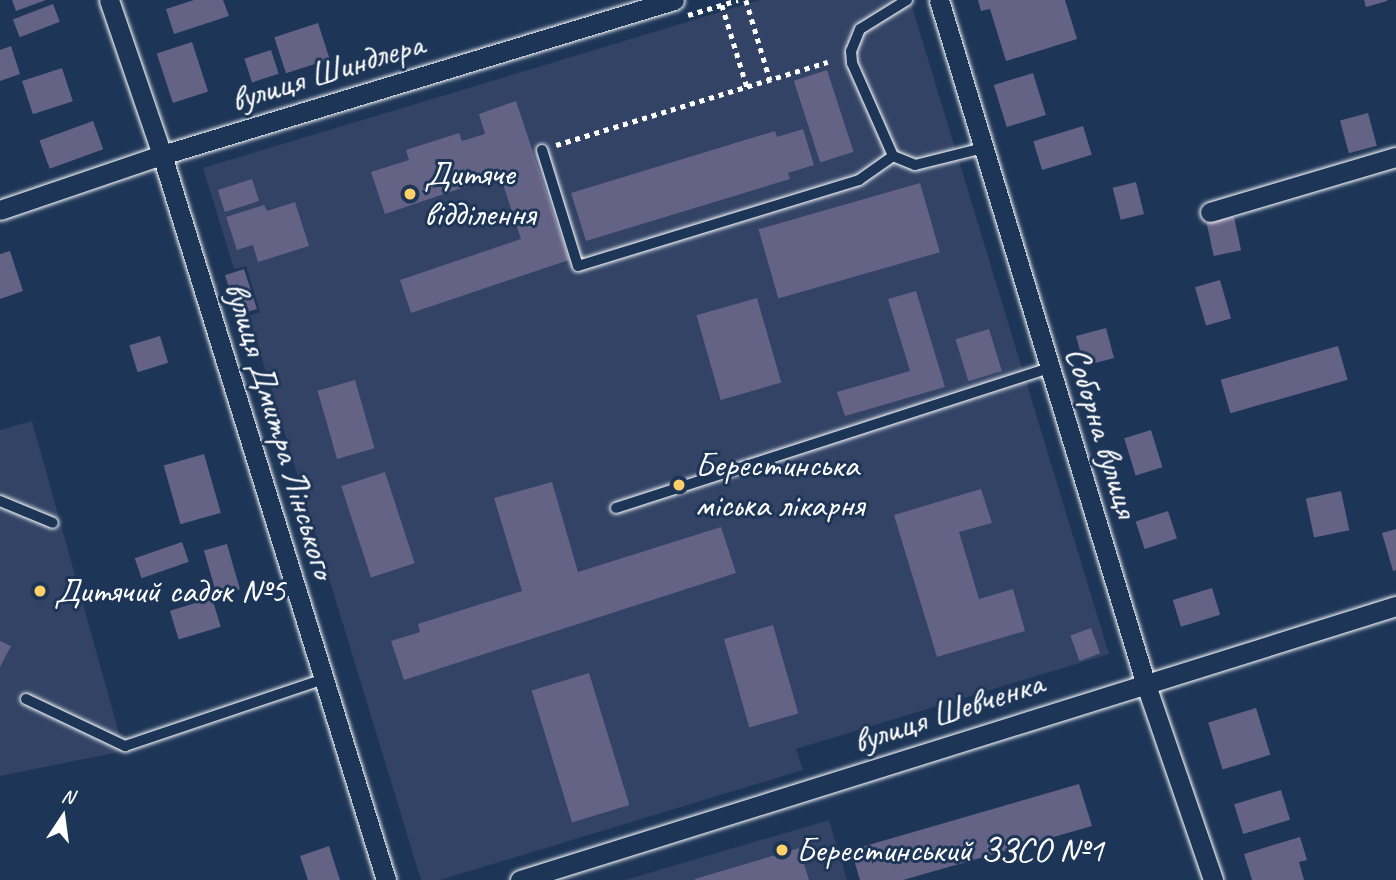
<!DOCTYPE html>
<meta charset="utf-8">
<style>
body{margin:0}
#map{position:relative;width:1396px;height:880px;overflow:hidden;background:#1d3557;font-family:Caveat,sans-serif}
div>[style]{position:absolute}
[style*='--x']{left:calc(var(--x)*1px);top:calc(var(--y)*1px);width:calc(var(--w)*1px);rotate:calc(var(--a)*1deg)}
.built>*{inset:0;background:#324365}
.building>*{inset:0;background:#646385;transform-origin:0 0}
.path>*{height:4.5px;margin-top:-2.25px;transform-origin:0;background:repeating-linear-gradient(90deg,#fff 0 5px,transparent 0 10px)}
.roads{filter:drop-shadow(0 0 2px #fff) drop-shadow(0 0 2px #fff)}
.lane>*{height:10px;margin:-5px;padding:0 5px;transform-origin:5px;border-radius:5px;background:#1d3557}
.street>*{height:19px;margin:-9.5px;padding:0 9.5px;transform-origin:9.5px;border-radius:9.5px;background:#1d3557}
.dots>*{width:19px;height:19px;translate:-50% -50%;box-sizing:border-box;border:4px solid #1d3557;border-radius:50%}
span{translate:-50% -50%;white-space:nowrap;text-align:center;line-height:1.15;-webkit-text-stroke:6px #1d3557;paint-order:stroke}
.street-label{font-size:35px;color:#fff}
.poi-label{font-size:35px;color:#fff}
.left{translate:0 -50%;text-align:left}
.north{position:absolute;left:28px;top:782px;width:70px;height:70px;-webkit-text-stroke:5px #1d3557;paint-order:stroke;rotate:13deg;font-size:19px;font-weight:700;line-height:28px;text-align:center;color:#fff}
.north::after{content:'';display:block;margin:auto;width:24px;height:32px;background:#fff;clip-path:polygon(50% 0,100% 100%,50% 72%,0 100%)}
</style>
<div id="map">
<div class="built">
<i style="clip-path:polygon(760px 0,910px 0,1109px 654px,796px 749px,803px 770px,440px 880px,421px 880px,249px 316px,260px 312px,246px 266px,234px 269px,203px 168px)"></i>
<i style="clip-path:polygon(32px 421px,124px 751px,0 776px,0 430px)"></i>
<i style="clip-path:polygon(829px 820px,847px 880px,625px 880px)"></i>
</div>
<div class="building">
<i style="clip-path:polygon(12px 0,46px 0,16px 11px)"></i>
<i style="clip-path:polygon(194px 0,223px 0,229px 16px,174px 34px,166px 9px)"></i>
<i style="clip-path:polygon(978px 0,1065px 0,1077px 39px,1006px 61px,990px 9px,981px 11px)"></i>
<i style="clip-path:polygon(1364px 0,1387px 0,1387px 1px,1366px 7px)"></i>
<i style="left:53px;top:4px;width:19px;height:43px;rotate:69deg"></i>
<i style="left:318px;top:23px;width:38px;height:46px;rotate:72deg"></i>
<i style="left:192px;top:42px;width:52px;height:37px;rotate:72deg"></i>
<i style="clip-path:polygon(11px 46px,20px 74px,0 81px,0 50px)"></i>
<i style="left:271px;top:50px;width:25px;height:28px;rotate:72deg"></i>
<i style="left:62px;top:68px;width:35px;height:42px;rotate:72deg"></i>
<i style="left:827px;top:70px;width:86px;height:35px;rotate:72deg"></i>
<i style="left:1033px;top:73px;width:44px;height:41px;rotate:73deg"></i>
<i style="clip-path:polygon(516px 101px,569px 260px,411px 313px,400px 280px,521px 239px,500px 175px,385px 214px,371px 172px,409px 160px,406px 150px,459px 133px,462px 141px,485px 134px,479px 114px)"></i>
<i style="left:1368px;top:113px;width:34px;height:29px;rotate:75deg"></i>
<i style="left:93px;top:121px;width:30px;height:57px;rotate:70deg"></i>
<i style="left:1083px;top:126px;width:30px;height:52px;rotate:73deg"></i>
<i style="clip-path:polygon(803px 129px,814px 165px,788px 173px,790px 179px,586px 241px,571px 193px,775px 131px,777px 137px)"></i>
<i style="left:252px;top:179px;width:23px;height:36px;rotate:72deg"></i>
<i style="left:1136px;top:182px;width:33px;height:24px;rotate:76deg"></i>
<i style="left:920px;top:183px;width:72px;height:168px;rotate:74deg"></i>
<i style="clip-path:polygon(295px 202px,309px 246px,258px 262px,253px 245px,237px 250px,226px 217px,264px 205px,267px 211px)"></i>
<i style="left:1234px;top:217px;width:34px;height:28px;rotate:78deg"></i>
<i style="clip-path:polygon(10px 251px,23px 291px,0 299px,0 254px)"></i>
<i style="left:244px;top:269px;width:42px;height:20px;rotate:72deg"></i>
<i style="left:1220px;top:280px;width:40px;height:26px;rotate:74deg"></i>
<i style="clip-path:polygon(916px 291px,945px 387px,845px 416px,837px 392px,910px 371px,888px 299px)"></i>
<i style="left:757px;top:298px;width:88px;height:63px;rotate:74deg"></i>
<i style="left:1106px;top:328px;width:31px;height:31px;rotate:75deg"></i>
<i style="left:989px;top:329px;width:44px;height:35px;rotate:73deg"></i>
<i style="left:160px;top:336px;width:28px;height:32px;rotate:73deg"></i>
<i style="left:1338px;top:346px;width:35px;height:122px;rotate:74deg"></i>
<i style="left:355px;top:380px;width:71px;height:39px;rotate:74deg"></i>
<i style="left:1151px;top:430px;width:39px;height:28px;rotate:73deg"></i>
<i style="left:204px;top:454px;width:61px;height:42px;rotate:74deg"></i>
<i style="left:385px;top:472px;width:96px;height:46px;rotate:72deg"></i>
<i style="clip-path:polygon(552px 482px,578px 572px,721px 527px,736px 573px,404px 680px,391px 641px,420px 632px,418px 624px,522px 591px,494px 498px)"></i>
<i style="clip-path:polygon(981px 489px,992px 523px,959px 532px,979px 599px,1013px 589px,1025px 631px,937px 657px,894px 515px)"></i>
<i style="left:1341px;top:491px;width:40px;height:36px;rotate:78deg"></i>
<i style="left:1168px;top:511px;width:29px;height:34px;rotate:72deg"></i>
<i style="clip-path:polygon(1396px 529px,1396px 570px,1393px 571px,1382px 533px)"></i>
<i style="left:182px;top:542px;width:21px;height:50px;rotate:71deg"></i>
<i style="left:227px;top:544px;width:47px;height:24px;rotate:74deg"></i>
<i style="left:1212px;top:588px;width:28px;height:41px;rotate:73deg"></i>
<i style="left:212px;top:598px;width:30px;height:44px;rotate:73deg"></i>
<i style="left:773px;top:625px;width:92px;height:51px;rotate:74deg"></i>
<i style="left:1091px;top:628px;width:27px;height:22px;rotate:70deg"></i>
<i style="clip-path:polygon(0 641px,11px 646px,0 667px)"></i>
<i style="left:589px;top:673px;width:138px;height:60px;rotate:73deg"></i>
<i style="left:1256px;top:708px;width:49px;height:50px;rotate:73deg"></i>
<i style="clip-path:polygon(1079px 784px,1092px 826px,903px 880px,860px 880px,851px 850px)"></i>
<i style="left:1281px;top:790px;width:31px;height:49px;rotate:73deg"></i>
<i style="clip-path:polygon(1300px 837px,1307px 860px,1299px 862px,1304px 880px,1252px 880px,1244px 854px)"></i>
<i style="clip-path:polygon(329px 846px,340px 880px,308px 880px,300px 856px)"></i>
<i style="clip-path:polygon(799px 848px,809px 880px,695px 880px,695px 879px)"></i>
</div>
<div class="path">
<i style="--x:746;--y:0;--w:84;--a:73.3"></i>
<i style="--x:722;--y:5;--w:86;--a:73"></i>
<i style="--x:688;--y:15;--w:52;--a:-16.7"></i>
<i style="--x:556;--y:145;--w:284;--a:-17"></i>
</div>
<div class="roads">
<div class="lane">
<i style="--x:907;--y:0;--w:55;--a:148.3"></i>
<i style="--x:860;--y:29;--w:24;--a:112"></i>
<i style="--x:851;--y:51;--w:12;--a:85"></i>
<i style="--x:852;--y:63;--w:102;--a:66.2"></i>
<i style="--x:893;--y:156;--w:24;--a:22"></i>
<i style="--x:915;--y:165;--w:70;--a:-14"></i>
<i style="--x:542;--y:150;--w:121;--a:72.8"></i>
<i style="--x:578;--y:266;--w:294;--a:-17"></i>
<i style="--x:859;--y:180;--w:42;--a:-35.2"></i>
<i style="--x:0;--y:501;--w:57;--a:22.5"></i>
<i style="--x:616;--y:508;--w:456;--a:-17.9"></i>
<i style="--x:26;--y:699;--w:110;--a:25.4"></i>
<i style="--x:125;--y:746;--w:210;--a:-18.6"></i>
</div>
<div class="street">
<i style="--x:109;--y:0;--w:164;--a:71.1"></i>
<i style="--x:162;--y:155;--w:759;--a:72.83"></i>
<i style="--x:939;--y:0;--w:712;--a:73.19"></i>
<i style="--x:1145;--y:682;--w:209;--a:71"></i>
<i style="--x:0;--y:210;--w:171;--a:-18.8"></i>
<i style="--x:162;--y:155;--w:535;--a:-16.84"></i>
<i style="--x:1210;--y:212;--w:194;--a:-16.5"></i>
<i style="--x:520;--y:880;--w:918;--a:-17.37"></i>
</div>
</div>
<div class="dots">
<i style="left:410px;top:194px;background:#ffd166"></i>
<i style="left:679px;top:485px;background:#ffd166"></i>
<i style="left:40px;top:591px;background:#ffd166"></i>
<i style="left:782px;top:850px;background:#ffd166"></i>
</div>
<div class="street-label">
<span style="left:327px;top:72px;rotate:-17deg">вулиця Шиндлера</span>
<span style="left:280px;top:430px;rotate:73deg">вулиця Дмитра Лінського</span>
<span style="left:1102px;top:432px;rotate:73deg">Соборна вулиця</span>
<span style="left:948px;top:712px;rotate:-18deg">вулиця Шевченка</span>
</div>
<div class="poi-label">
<span class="left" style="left:424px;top:194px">Дитяче<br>відділення</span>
<span class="left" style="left:695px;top:485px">Берестинська<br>міська лікарня</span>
<span class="left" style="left:54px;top:591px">Дитячий садок №5</span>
<span class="left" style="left:796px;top:850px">Берестинський ЗЗСО №1</span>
</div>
<div class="north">N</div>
</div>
